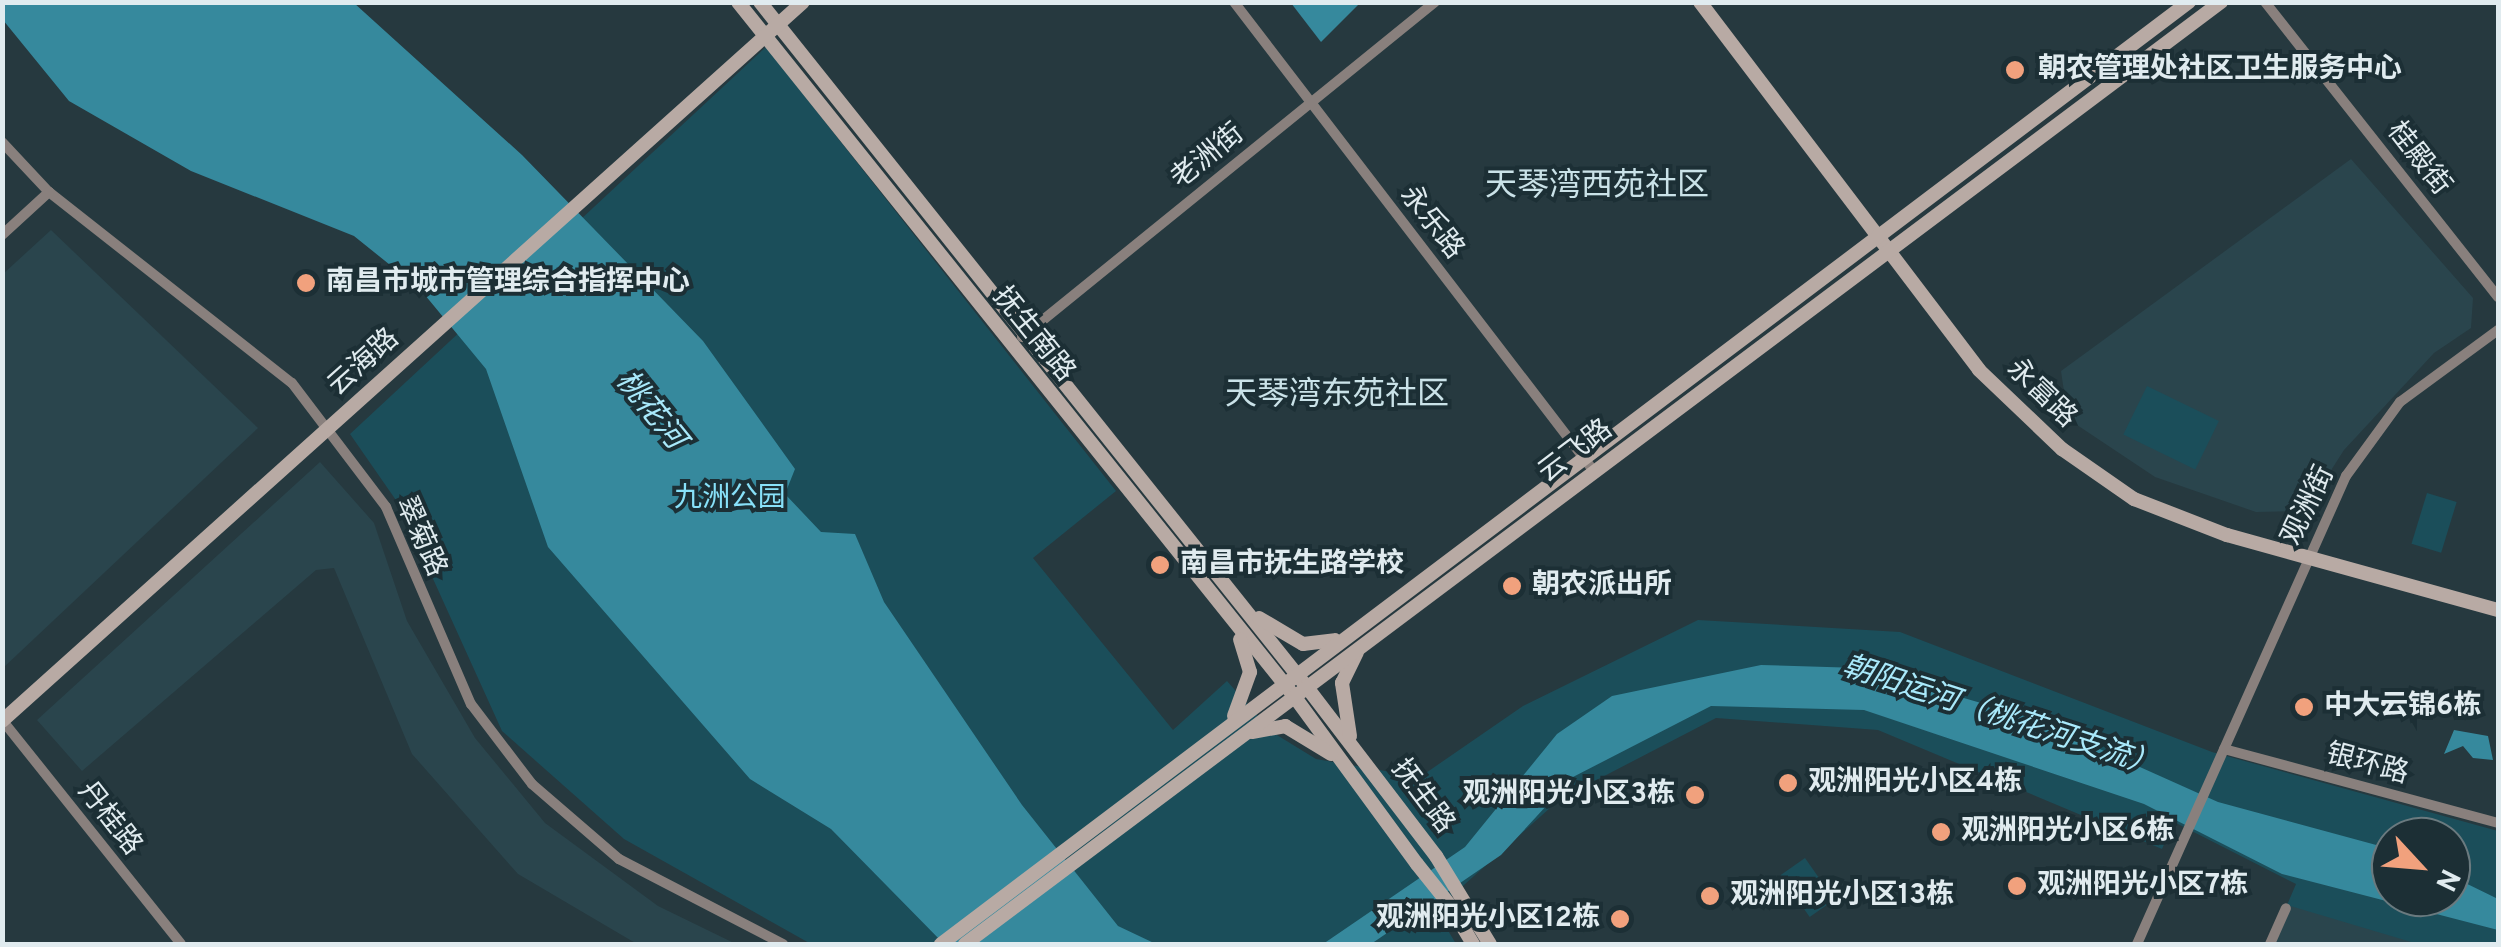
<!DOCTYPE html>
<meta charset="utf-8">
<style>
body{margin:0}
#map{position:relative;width:2501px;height:947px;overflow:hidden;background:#26393f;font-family:Overpass,"Noto Sans SC",sans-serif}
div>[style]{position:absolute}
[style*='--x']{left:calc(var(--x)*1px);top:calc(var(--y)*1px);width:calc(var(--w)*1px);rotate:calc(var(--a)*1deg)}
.built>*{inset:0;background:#2a454d}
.green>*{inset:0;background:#1b4e5a;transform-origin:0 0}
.water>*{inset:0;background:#36899d}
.street>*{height:10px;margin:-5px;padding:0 5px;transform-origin:5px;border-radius:5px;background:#89807d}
.secondary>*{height:14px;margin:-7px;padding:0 7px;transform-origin:7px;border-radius:7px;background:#b8aaa4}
.secondary-bridge>*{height:14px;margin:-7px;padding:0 7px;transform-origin:7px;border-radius:7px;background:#b8aaa4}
.dots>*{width:28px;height:28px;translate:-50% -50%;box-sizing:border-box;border:5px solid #1c2f35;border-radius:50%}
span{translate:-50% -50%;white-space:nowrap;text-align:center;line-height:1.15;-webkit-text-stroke:8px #1c2f35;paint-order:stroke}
.poi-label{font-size:28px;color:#e0ebef;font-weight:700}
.left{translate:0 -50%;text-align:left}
.right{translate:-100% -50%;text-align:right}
.street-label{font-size:28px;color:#e0ebef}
.park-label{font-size:28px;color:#88e1f9}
.water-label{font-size:30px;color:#a9e9fb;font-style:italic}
.quarter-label{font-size:32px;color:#cae2e8}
.frame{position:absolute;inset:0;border:5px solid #e0ebef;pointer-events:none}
.north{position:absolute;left:2371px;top:817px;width:100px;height:100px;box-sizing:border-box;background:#1c2f35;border:2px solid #6a7a7f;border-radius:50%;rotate:116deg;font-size:28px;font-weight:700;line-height:40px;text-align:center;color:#e0ebef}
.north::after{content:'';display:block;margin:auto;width:35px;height:45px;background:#f1a17d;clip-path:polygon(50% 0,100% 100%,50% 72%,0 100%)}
</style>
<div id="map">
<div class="built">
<i style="clip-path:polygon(2351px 159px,2473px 298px,2471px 328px,2434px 353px,2344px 450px,2305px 511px,2256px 512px,2155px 477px,2068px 419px,2061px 371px)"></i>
<i style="clip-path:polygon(51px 230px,258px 428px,3px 668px,3px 274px)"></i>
<i style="clip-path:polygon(320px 462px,374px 523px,407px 621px,475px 738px,545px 823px,658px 906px,736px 944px,637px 944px,518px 874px,412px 754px,334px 568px,316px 570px,82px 771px,37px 720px)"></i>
<i style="clip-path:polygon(2299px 887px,2488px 944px,2273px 944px)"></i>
</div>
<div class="green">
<i style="clip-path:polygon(evenodd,766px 47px,1116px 491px,1033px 558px,1173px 730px,1227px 681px,1272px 732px,1316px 759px,1420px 777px,1523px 706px,1698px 620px,1900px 632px,2212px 752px,2498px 831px,2498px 944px,2418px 944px,2287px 905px,2296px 884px,2174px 822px,2162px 849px,1878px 730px,1716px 718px,1560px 799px,1436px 910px,1456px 944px,811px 944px,624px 839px,502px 731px,400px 506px,350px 434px,766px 47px,2391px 837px,2451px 837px,2451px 897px,2391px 897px,2391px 837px)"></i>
<i style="left:2147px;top:386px;width:80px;height:54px;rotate:26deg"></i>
<i style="left:2427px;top:493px;width:31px;height:53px;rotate:17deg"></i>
<i style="left:1805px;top:858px;width:51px;height:30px;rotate:55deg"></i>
</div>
<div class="water">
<i style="clip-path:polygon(2px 3px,354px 3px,522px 155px,703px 341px,795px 469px,785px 494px,821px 532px,855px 534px,884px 602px,1022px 805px,1118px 926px,1156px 944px,944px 944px,831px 829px,750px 779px,548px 547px,486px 369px,420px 289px,354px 236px,191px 171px,69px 101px,3px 20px)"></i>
<i style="clip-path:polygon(1291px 3px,1360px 3px,1321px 42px)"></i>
<i style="clip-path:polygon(1761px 665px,1860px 668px,2026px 716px,2218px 802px,2391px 849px,2391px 897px,2451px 897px,2451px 876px,2498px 899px,2498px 930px,2282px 874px,2144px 804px,1864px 710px,1711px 706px,1573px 777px,1501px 855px,1371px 944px,1323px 944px,1465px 847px,1557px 734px,1612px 696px)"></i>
<i style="clip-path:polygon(2454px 730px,2488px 736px,2493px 760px,2473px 758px,2463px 746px,2444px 754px)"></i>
</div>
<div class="street">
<i style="--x:1234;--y:2;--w:590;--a:52.51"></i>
<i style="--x:2265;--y:2;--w:376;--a:51.7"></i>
<i style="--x:2;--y:142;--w:69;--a:46.8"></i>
<i style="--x:49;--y:192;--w:309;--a:38.2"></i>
<i style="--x:292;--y:383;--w:156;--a:52.8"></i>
<i style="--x:386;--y:507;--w:215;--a:66.7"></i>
<i style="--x:471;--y:704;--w:101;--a:52.7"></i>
<i style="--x:532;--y:784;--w:115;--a:40.8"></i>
<i style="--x:619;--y:859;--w:185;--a:27.4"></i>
<i style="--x:2;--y:235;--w:64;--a:-42.5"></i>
<i style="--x:1022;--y:337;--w:532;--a:-39.05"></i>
<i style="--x:3;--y:721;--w:285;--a:51.4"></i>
<i style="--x:2224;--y:749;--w:284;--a:15.1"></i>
<i style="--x:2137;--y:944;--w:513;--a:-65.94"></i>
<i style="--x:2346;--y:476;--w:92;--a:-53.9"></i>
<i style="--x:2400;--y:402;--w:122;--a:-36.3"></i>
<i style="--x:2270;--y:944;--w:39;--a:-66"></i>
</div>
<div class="secondary">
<i style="--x:738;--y:2;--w:889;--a:51.3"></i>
<i style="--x:1294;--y:696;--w:208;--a:53.8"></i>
<i style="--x:760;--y:2;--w:875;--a:51.4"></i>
<i style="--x:1306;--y:686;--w:214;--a:52.6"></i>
<i style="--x:1436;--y:856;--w:103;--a:58.5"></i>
<i style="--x:1700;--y:2;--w:462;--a:52.8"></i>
<i style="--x:1979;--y:370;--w:115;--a:43.6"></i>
<i style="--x:2062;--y:449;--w:88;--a:34.8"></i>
<i style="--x:2134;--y:499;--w:100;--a:21.2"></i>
<i style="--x:2227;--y:535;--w:281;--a:15.5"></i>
<i style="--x:1259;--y:618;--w:51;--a:30.6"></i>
<i style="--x:1303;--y:644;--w:32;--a:-7"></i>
<i style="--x:1234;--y:716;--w:47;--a:-70"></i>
<i style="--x:1250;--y:672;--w:34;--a:-107"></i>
<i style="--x:2;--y:721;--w:1076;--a:-41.91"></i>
<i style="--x:1252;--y:732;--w:34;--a:-10"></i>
<i style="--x:1285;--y:726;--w:54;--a:31.3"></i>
<i style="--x:1350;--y:736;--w:54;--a:-98.6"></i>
<i style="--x:1342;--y:683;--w:34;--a:-64"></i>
<i style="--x:1449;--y:904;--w:47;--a:59"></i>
<i style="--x:941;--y:944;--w:1564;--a:-37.05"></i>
<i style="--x:965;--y:944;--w:1570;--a:-36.87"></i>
</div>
<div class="secondary-bridge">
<i style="--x:1417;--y:864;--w:51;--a:51.3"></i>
</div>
<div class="dots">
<i style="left:2015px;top:70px;background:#f1a17d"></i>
<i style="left:306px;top:283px;background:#f1a17d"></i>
<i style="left:1160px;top:565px;background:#f1a17d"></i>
<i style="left:1512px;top:586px;background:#f1a17d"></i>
<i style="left:2304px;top:707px;background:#f1a17d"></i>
<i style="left:1788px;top:783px;background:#f1a17d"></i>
<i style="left:1695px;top:795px;background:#f1a17d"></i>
<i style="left:1941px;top:832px;background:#f1a17d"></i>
<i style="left:2017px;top:886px;background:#f1a17d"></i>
<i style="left:1710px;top:896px;background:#f1a17d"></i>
<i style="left:1620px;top:919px;background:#f1a17d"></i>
</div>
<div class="poi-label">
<span class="left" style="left:2038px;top:70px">朝农管理处社区卫生服务中心</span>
<span class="left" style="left:326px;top:283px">南昌市城市管理综合指挥中心</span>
<span class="left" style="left:1180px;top:565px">南昌市抚生路学校</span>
<span class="left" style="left:1532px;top:586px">朝农派出所</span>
<span class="left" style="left:2324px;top:707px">中大·云锦6栋</span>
<span class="left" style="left:1808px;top:783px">观洲·阳光小区4栋</span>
<span class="right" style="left:1675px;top:795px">观洲·阳光小区3栋</span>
<span class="left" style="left:1961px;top:832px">观洲·阳光小区6栋</span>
<span class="left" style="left:2037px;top:886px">观洲·阳光小区7栋</span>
<span class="left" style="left:1730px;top:896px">观洲·阳光小区13栋</span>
<span class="right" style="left:1600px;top:919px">观洲·阳光小区12栋</span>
</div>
<div class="street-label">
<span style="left:1208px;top:157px;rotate:-39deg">老洲街</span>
<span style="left:2418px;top:159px;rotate:52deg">桂殿街</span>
<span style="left:1431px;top:223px;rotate:52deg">永乐路</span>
<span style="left:1033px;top:335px;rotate:51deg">抚生南路</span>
<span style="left:364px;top:363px;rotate:-42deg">云海路</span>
<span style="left:2041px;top:394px;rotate:44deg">永富路</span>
<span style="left:1576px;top:452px;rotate:-37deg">云飞路</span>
<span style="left:2309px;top:506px;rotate:-64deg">观洲街</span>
<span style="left:420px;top:537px;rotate:66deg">翠菊路</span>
<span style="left:2367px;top:765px;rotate:15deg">银环路</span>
<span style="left:1422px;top:797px;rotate:53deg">抚生路</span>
<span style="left:109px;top:819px;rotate:52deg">丹桂路</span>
</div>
<div class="park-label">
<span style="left:730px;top:499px">九洲公园</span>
</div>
<div class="water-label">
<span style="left:649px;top:411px;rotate:51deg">桃花河</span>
<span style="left:2000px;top:718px;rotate:18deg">朝阳运河（桃花河支流）</span>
</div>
<div class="quarter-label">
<span style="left:1597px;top:187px">天琴湾西苑社区</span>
<span style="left:1337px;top:396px">天琴湾东苑社区</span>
</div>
<div class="frame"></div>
<div class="north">N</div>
</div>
